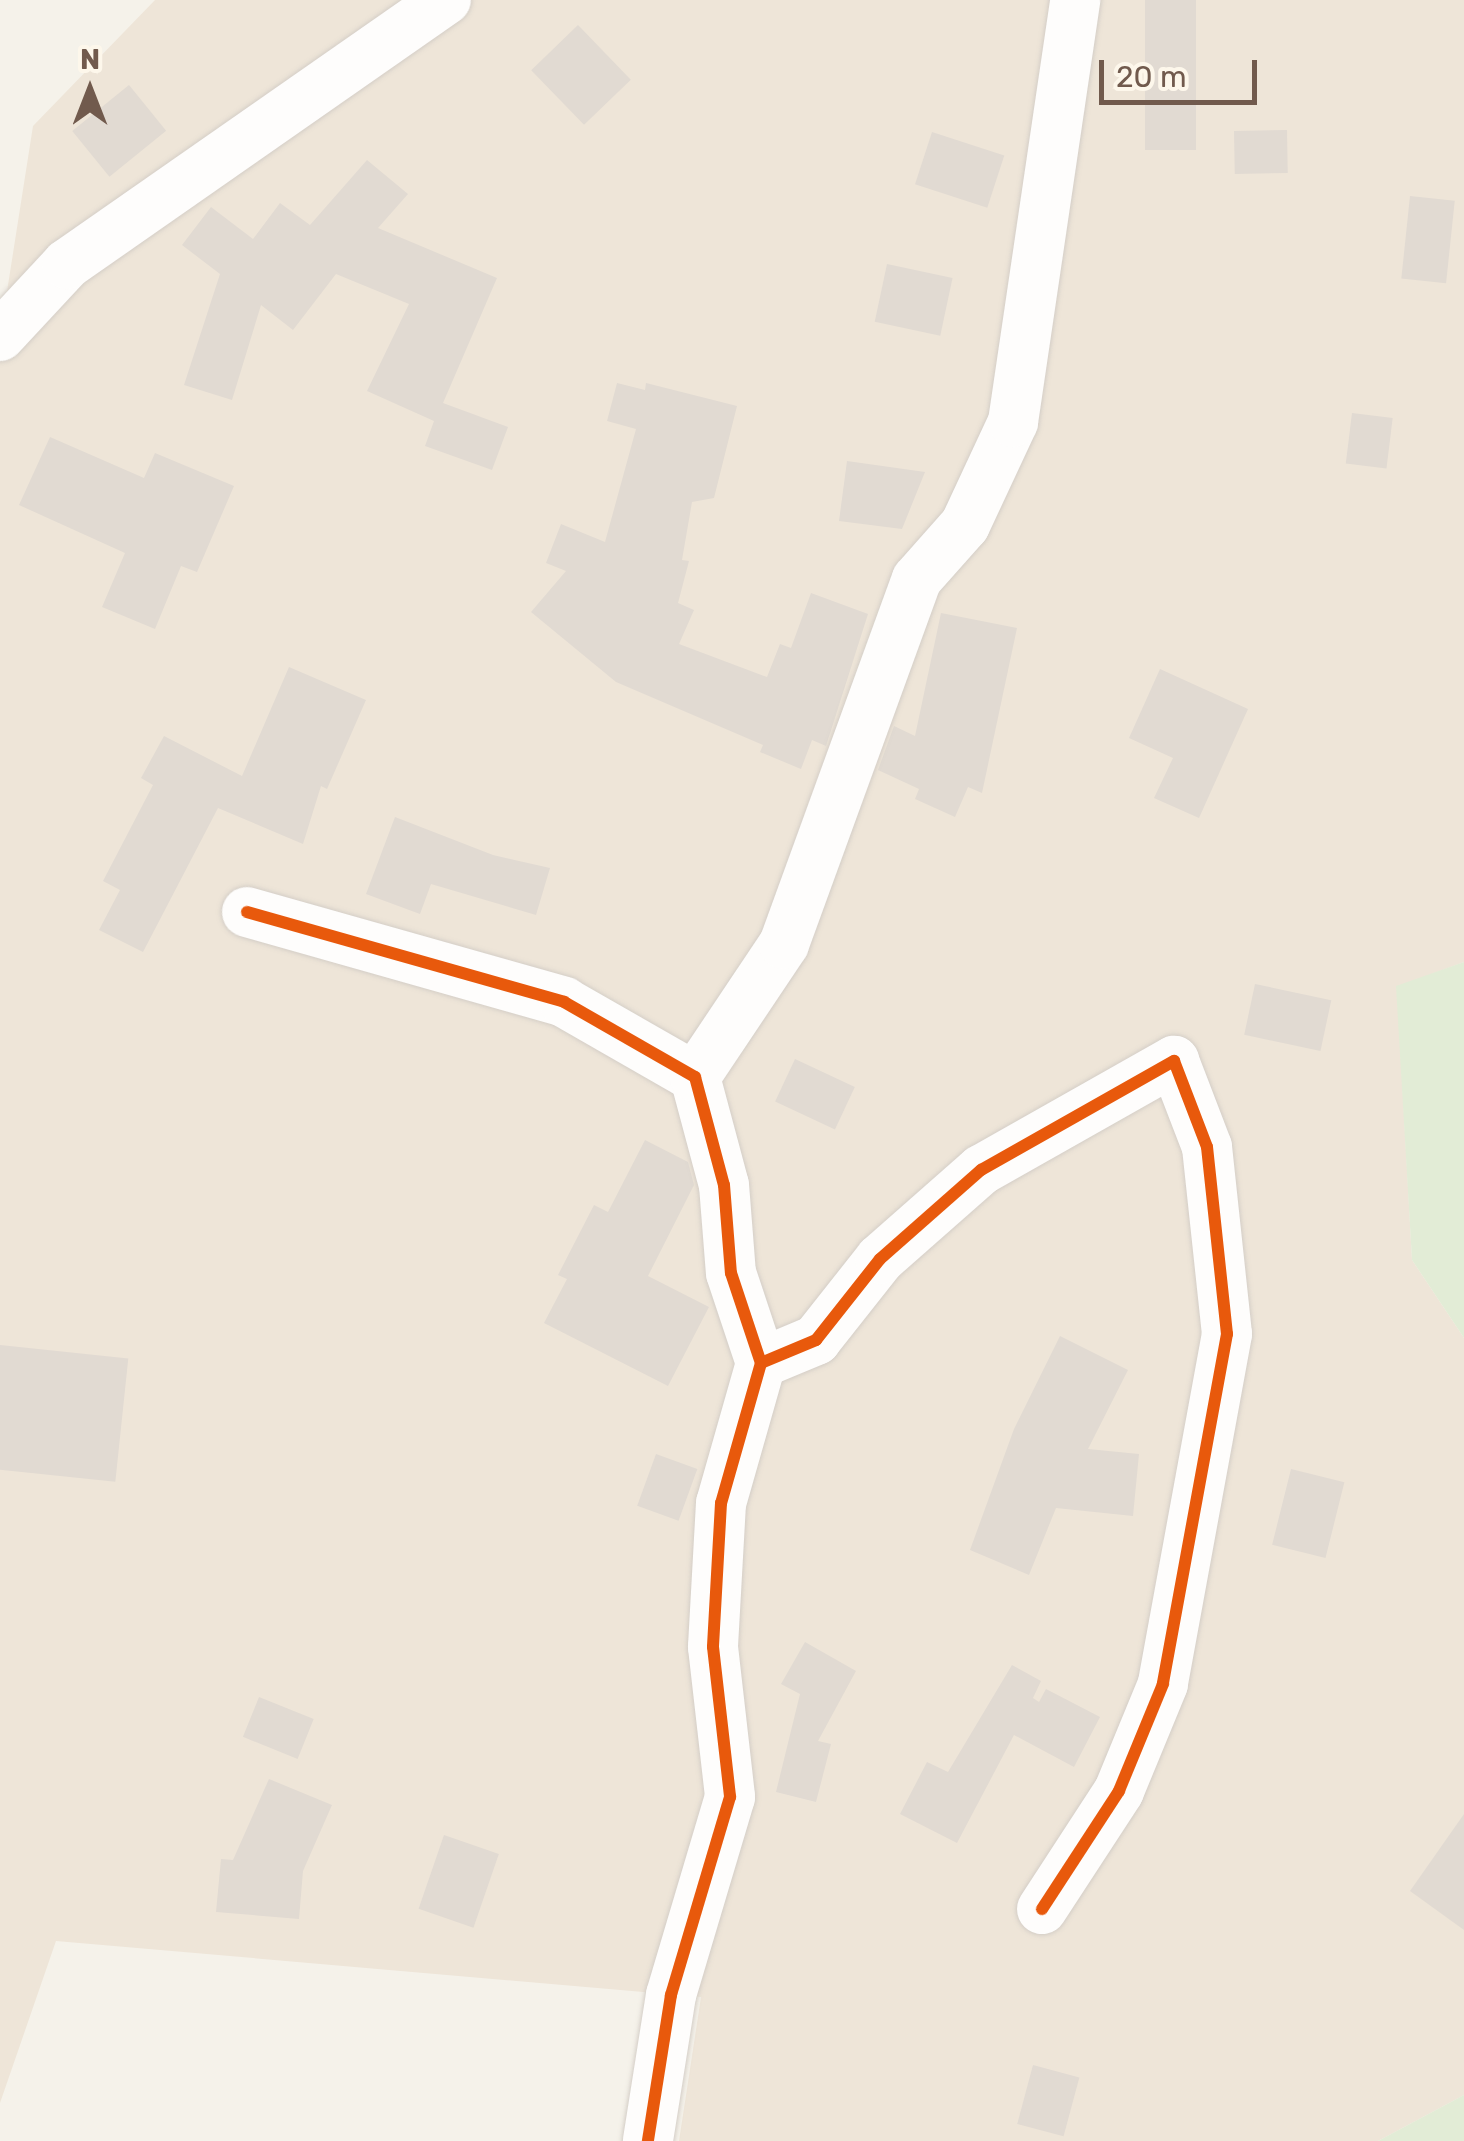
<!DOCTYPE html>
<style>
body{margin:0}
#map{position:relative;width:1464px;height:2141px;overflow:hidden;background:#f5f2ea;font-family:Rubik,sans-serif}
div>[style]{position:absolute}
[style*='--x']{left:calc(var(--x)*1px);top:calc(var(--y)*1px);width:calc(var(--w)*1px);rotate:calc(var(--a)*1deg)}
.residential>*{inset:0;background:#eee5d8}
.green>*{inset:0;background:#e2ecd6}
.building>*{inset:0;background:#e1dad2;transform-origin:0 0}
.roads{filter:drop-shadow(0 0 2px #d4cec7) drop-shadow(0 0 2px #d4cec7)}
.street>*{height:50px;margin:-25px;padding:0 25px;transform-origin:25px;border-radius:25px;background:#fefdfc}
.cycleway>*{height:12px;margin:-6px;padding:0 6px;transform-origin:6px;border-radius:6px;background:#e8590c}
span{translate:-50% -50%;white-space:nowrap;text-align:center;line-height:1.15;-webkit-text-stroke:8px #fdf7eb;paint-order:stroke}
.north{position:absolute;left:40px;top:40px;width:100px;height:100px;-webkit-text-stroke:8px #fdf7eb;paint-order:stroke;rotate:0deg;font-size:28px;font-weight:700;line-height:40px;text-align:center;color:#715a4d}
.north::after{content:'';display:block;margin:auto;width:35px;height:45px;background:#715a4d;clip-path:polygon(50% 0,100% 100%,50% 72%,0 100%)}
.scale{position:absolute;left:1099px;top:60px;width:158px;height:45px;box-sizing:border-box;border:5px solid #715a4d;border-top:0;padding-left:12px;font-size:30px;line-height:35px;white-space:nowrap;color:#715a4d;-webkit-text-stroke:8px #fdf7eb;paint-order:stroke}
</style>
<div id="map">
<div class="residential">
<i style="clip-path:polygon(155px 0,1464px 0,1464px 962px,1397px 987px,1412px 1260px,1464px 1338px,1464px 2095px,1378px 2141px,679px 2141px,701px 1997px,56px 1941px,0 2103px,0 336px,33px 126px)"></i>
</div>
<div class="green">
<i style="clip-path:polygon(1464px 962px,1464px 1338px,1412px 1260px,1396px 986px)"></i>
<i style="clip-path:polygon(1464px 2095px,1464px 2141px,1378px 2141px)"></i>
</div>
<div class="building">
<i style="left:1145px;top:0;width:51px;height:150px"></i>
<i style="left:578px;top:25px;width:76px;height:65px;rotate:46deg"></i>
<i style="left:129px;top:85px;width:59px;height:73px;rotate:51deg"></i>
<i style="left:1287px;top:130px;width:43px;height:53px;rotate:89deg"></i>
<i style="left:932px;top:132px;width:76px;height:55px;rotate:18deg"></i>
<i style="clip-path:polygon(367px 160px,408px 194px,378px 228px,497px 278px,443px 403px,508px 427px,492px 470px,425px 446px,434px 421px,367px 391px,409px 304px,336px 274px,293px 330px,261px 305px,232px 400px,184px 385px,220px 274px,182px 245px,211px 207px,253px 239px,280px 203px,310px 225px)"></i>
<i style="left:1410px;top:196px;width:45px;height:83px;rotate:6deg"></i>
<i style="left:887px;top:264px;width:67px;height:59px;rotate:12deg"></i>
<i style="clip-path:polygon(617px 383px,645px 390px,646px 383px,737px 406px,714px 498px,692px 502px,682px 560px,689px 561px,678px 603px,694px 610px,679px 644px,767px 677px,780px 644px,791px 648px,811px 593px,868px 614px,826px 746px,812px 740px,801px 769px,760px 752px,763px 745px,616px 682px,531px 612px,566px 571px,546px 563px,561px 524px,605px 542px,636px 429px,607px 421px)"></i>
<i style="left:1352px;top:413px;width:41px;height:51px;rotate:7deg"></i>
<i style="clip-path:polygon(50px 437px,144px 478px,155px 453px,234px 486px,197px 572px,181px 566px,155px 629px,102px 607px,125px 553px,19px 505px)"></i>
<i style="clip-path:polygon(847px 461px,925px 472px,902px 529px,839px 521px)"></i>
<i style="clip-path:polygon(941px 613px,1017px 628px,982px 793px,968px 787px,955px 817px,915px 799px,919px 789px,878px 770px,894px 726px,915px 736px)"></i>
<i style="clip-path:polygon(289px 667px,366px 700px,327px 789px,321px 786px,303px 844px,218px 808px,143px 952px,99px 930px,120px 890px,103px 881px,153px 785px,141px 778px,164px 736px,242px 776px)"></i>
<i style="clip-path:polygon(1160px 669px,1248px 709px,1199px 818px,1154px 798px,1173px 758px,1129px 738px)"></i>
<i style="clip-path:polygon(395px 817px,493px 855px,550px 868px,536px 915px,431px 884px,420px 914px,366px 894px)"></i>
<i style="left:1255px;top:984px;width:78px;height:52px;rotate:12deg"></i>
<i style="left:795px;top:1059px;width:66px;height:47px;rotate:25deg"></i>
<i style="clip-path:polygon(645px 1140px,688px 1162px,694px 1185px,648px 1276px,709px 1307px,668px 1386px,544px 1323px,567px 1279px,558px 1275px,594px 1205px,608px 1212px)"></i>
<i style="clip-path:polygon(1060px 1336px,1128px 1370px,1088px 1449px,1139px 1454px,1133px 1516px,1056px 1508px,1029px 1575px,970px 1550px,1014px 1429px)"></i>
<i style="left:0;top:1345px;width:129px;height:124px;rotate:6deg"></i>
<i style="left:656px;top:1454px;width:44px;height:55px;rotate:20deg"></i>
<i style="left:1291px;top:1469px;width:55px;height:78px;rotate:14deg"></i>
<i style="clip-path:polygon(805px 1642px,856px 1671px,818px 1741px,831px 1744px,816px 1802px,776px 1792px,800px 1694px,781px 1684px)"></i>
<i style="clip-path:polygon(1012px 1665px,1041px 1681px,1033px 1698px,1039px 1702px,1046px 1689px,1100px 1717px,1074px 1767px,1014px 1735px,957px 1843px,900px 1814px,927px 1762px,948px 1772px)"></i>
<i style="left:259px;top:1697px;width:59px;height:43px;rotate:22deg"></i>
<i style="clip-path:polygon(269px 1779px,332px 1805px,303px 1871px,299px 1919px,216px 1912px,221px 1859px,233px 1860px)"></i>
<i style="clip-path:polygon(1464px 1814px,1464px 1930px,1410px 1891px)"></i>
<i style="left:444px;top:1835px;width:58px;height:78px;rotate:19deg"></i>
<i style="left:1033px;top:2065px;width:48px;height:61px;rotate:15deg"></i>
</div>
<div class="roads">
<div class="street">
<i style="--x:0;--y:336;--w:98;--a:-47.1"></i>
<i style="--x:67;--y:264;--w:462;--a:-34.9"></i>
<i style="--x:247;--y:912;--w:330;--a:15.8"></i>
<i style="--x:564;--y:1002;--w:151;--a:29.8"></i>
<i style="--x:695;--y:1077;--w:112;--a:75"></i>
<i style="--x:724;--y:1185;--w:88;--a:85.5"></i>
<i style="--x:731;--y:1273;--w:95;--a:71.6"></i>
<i style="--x:761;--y:1363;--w:146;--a:105.9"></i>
<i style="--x:721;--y:1503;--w:144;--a:93.2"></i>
<i style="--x:713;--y:1647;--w:151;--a:83.5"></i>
<i style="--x:730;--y:1797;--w:207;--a:106.6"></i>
<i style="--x:671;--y:1995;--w:148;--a:99"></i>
<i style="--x:695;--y:1077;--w:160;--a:-56.2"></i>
<i style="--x:784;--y:944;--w:388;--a:-70"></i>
<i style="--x:917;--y:579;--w:72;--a:-48.4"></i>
<i style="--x:965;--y:525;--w:114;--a:-65"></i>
<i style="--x:1013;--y:422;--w:427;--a:-81.6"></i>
<i style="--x:761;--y:1363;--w:60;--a:-22.7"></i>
<i style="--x:816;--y:1340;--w:103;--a:-51.7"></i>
<i style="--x:880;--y:1259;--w:135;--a:-41.4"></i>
<i style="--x:981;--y:1170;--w:222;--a:-29.5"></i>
<i style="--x:1174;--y:1061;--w:92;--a:69"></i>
<i style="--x:1207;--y:1147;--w:188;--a:83.9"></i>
<i style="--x:1227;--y:1334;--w:356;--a:100.4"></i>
<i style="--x:1163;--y:1684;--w:116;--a:112.4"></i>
<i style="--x:1119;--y:1791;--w:141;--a:123.1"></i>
</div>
</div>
<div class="cycleway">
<i style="--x:247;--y:912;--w:330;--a:15.8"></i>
<i style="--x:564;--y:1002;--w:151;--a:29.8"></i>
<i style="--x:695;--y:1077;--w:112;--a:75"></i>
<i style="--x:724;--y:1185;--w:88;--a:85.5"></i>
<i style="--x:731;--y:1273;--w:95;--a:71.6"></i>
<i style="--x:761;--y:1363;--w:146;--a:105.9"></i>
<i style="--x:721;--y:1503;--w:144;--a:93.2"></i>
<i style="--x:713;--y:1647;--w:151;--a:83.5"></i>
<i style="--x:730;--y:1797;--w:207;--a:106.6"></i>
<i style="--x:671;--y:1995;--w:148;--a:99"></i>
<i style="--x:761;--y:1363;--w:60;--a:-22.7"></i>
<i style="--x:816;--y:1340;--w:103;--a:-51.7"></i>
<i style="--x:880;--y:1259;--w:135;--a:-41.4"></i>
<i style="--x:981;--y:1170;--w:222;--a:-29.5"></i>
<i style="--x:1174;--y:1061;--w:92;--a:69"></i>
<i style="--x:1207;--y:1147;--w:188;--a:83.9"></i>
<i style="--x:1227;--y:1334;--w:356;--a:100.4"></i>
<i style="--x:1163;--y:1684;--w:116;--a:112.4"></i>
<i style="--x:1119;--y:1791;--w:141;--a:123.1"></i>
</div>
<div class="north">N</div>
<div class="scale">20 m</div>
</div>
